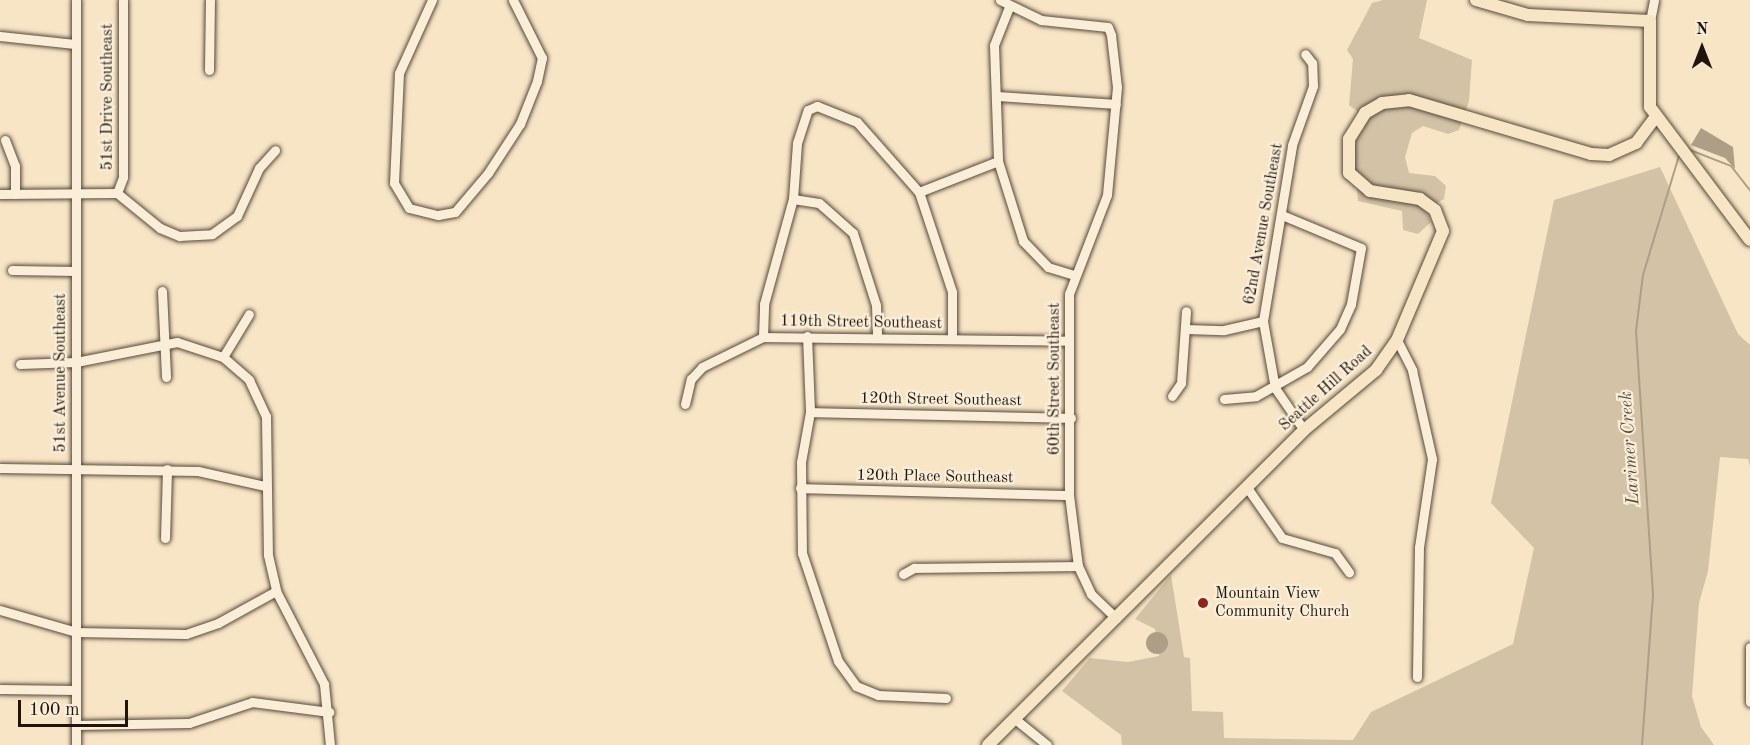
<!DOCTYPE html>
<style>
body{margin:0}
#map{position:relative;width:1750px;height:745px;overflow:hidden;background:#f8e5c5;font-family:"Old Standard TT",serif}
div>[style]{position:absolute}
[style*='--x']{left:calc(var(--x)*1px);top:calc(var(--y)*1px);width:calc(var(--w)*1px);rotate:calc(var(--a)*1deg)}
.green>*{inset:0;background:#d3c2a6}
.water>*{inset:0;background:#af9e86}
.round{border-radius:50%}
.stream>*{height:2px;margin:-1px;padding:0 1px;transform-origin:1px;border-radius:1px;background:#af9e86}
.roads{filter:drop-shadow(0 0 2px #56493b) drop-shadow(0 0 2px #56493b)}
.minor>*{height:9px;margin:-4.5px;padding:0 4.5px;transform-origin:4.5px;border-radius:4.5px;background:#faeed9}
.major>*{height:12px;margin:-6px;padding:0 6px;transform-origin:6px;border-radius:6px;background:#f8e5c5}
.dots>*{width:16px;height:16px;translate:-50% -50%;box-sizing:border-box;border:3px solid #faeed9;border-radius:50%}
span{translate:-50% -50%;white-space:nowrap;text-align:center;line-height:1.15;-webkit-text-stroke:4.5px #faeed9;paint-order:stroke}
.street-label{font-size:16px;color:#20150d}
.poi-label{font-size:16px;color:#20150d}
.left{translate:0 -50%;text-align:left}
.water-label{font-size:18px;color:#594c3d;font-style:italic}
.north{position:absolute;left:1672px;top:18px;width:60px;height:60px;-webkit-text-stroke:4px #faeed9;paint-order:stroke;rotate:0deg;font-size:16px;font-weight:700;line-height:24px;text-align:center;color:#20150d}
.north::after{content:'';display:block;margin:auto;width:21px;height:27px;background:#20150d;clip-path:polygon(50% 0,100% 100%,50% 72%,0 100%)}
.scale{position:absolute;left:18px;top:700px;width:110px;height:27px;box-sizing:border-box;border:3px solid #20150d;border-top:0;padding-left:8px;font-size:18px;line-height:21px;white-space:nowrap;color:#20150d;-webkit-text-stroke:4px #faeed9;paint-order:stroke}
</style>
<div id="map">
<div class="green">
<i style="clip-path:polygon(1383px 0,1427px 0,1419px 38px,1472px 60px,1469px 101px,1459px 130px,1448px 134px,1423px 126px,1412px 133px,1405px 157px,1409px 173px,1435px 176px,1446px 186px,1444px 199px,1425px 209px,1431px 222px,1418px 234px,1403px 230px,1402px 211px,1358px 201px,1354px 152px,1361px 114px,1349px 105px,1353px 59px,1347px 50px,1372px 3px)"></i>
<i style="clip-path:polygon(1660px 167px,1738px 334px,1750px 345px,1750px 467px,1748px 459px,1720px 457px,1708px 571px,1699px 603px,1692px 696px,1701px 727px,1714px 745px,1122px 745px,1121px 735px,1062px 691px,1090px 658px,1128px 662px,1159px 656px,1155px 629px,1135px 619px,1171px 575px,1184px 657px,1190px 658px,1192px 711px,1223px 712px,1224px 738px,1353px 740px,1371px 712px,1513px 644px,1534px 548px,1491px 503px,1554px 200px)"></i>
</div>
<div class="water">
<i style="clip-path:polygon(1701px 128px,1733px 147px,1735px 169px,1725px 158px,1691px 145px)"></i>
<i class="round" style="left:1146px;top:632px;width:22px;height:22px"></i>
</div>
<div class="stream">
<i style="--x:1685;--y:148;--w:49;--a:21.4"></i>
<i style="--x:1731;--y:166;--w:31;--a:52"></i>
<i style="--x:1642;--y:745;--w:151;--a:-85.8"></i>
<i style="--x:1653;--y:594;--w:264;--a:-93.7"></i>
<i style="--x:1636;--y:331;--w:56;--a:-82.9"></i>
<i style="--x:1643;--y:275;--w:124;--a:-73.2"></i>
</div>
<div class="roads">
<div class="minor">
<i style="--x:76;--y:0;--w:745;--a:90"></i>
<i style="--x:432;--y:0;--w:80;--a:114.3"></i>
<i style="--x:399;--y:73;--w:110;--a:92.6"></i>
<i style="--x:394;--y:183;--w:29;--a:59"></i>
<i style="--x:409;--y:208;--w:30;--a:14"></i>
<i style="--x:438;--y:215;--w:17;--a:-10"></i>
<i style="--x:455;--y:212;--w:51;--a:-49.8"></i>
<i style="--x:488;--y:173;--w:59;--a:-56.9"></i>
<i style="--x:520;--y:124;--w:46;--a:-68.4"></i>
<i style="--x:537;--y:81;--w:24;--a:-78"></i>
<i style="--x:542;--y:58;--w:65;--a:-116.6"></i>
<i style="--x:1000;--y:0;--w:46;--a:26"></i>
<i style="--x:1041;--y:20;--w:67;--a:6"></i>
<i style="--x:1108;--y:27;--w:9;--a:69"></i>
<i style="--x:1111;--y:35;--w:52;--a:83.4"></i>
<i style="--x:1117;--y:87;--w:108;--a:95.3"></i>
<i style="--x:1107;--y:195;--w:106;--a:111"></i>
<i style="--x:1069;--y:294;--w:201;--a:90"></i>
<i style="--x:1069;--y:495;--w:72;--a:82.8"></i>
<i style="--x:1078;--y:566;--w:31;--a:65"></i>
<i style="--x:1091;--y:594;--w:35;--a:44"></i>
<i style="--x:1009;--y:7;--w:41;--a:111.5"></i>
<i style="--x:994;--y:45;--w:116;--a:88"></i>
<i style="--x:998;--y:161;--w:84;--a:72.6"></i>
<i style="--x:1023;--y:241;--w:36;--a:46"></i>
<i style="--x:1048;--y:267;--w:27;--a:17"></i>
<i style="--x:1650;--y:21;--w:21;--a:-79"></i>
<i style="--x:0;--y:36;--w:75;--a:6.1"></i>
<i style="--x:209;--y:70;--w:70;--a:-89.2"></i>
<i style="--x:998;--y:96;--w:118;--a:3.9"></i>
<i style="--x:5;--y:140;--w:28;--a:69"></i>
<i style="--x:15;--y:166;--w:28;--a:90"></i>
<i style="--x:919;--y:192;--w:85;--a:-21.4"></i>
<i style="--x:117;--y:193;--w:17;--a:-69"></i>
<i style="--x:123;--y:177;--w:177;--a:-90"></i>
<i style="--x:0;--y:194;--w:117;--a:-0.5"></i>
<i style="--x:117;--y:193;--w:55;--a:39.1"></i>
<i style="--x:160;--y:228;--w:21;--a:23"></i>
<i style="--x:179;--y:236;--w:33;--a:-3"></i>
<i style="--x:212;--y:234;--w:31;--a:-36"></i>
<i style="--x:237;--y:216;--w:53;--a:-65.4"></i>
<i style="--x:259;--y:168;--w:24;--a:-48"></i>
<i style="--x:793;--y:199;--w:26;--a:9"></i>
<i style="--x:819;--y:203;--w:45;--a:41.4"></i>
<i style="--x:853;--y:233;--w:76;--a:72.3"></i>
<i style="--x:876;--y:305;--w:33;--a:88"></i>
<i style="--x:12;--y:270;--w:64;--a:0.9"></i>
<i style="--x:162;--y:291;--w:86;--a:87.3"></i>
<i style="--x:1186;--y:329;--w:38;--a:2"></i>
<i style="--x:1224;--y:330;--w:40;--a:-13"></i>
<i style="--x:807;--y:336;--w:76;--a:87.7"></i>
<i style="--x:810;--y:412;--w:51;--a:100.2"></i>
<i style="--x:801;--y:462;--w:91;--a:89.4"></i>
<i style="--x:802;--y:553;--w:114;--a:71.6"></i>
<i style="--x:838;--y:661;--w:31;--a:54"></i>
<i style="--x:856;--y:686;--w:24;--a:22"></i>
<i style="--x:878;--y:695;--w:68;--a:2.5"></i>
<i style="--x:763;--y:337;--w:33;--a:-88"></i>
<i style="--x:764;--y:304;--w:109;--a:-74.6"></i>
<i style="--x:793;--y:199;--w:56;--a:-85.9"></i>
<i style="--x:797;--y:143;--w:35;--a:-72"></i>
<i style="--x:808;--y:110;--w:10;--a:-24"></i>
<i style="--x:817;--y:106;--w:43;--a:21.8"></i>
<i style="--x:857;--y:122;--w:94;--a:48.5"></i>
<i style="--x:919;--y:192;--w:105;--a:71.7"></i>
<i style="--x:952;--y:292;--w:47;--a:90"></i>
<i style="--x:1397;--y:340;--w:34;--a:63"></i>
<i style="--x:1412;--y:370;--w:91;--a:77.3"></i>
<i style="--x:1432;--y:459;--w:89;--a:98.4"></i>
<i style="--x:1419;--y:547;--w:130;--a:90.9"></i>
<i style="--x:223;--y:357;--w:50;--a:-58.8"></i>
<i style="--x:20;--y:364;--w:56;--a:-2"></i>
<i style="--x:76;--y:362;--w:103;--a:-11.2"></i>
<i style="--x:177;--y:342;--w:48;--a:18.1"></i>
<i style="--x:223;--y:357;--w:35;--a:41"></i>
<i style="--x:249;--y:380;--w:40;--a:65"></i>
<i style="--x:266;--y:416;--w:139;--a:89.2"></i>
<i style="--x:268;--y:555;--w:37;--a:77"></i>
<i style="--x:276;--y:591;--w:105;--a:62.7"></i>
<i style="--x:324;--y:684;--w:61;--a:84.4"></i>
<i style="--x:1172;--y:396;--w:16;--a:-55"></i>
<i style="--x:1181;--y:383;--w:72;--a:-86"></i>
<i style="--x:1224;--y:399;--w:32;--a:-5"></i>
<i style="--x:1256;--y:396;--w:59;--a:-29.6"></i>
<i style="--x:1307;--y:367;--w:50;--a:-49"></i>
<i style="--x:1340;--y:329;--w:27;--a:-66"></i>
<i style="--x:1351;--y:304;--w:57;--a:-79.9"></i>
<i style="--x:1361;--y:248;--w:86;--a:-157.3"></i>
<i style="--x:685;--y:404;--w:26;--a:-77"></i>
<i style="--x:691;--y:379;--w:16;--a:-47"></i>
<i style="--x:702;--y:367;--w:68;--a:-26.2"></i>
<i style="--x:763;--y:337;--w:306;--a:0.7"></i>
<i style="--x:810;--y:412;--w:261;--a:1.3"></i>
<i style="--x:1304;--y:430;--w:51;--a:-124.6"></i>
<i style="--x:1275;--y:388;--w:68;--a:-100.2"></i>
<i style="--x:1263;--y:321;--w:178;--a:-80.6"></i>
<i style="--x:1292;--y:145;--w:63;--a:-70.4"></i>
<i style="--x:1313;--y:86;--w:23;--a:-92"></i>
<i style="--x:1312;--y:63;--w:11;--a:-128"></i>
<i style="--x:0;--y:468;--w:198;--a:0.9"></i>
<i style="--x:198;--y:471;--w:69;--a:12.6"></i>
<i style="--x:1246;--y:486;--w:63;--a:55.3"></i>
<i style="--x:1282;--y:538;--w:55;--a:15.8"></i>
<i style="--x:1335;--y:553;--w:24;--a:54"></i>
<i style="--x:800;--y:488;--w:269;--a:1.5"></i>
<i style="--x:165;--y:538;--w:69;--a:-88.3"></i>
<i style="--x:903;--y:574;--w:13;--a:-29"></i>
<i style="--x:914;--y:568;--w:164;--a:-0.7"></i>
<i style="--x:0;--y:610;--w:79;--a:16.1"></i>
<i style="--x:76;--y:632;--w:110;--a:1"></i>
<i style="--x:186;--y:634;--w:34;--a:-19"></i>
<i style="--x:218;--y:623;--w:66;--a:-28.9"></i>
<i style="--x:1750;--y:647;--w:55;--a:90"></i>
<i style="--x:0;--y:689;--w:76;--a:0.8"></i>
<i style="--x:1015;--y:719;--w:41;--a:39.1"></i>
<i style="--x:76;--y:725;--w:113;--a:-1"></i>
<i style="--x:189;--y:723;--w:66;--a:-18.4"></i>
<i style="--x:252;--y:702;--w:78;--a:7.4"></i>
</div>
<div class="major">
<i style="--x:1476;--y:0;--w:54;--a:16.1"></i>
<i style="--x:1528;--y:15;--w:122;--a:2.8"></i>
<i style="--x:1650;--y:21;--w:86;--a:90"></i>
<i style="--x:1650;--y:107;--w:166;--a:53.1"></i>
<i style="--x:988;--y:745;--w:446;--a:-44.9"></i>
<i style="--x:1304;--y:430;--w:94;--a:-39.8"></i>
<i style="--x:1376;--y:370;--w:37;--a:-55"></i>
<i style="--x:1397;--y:340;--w:118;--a:-67.1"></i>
<i style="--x:1443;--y:231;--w:22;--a:-111"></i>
<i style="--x:1435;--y:210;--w:19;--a:-144"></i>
<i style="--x:1420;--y:199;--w:51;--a:-170.9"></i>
<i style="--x:1370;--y:191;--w:28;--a:-139"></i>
<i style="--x:1349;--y:173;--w:34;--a:-90"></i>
<i style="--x:1349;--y:139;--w:31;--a:-58"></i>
<i style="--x:1365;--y:113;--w:20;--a:-30"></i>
<i style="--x:1382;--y:103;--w:27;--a:-6"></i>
<i style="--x:1409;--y:100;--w:190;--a:16.5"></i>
<i style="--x:1591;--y:154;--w:18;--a:3"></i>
<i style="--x:1609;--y:155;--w:30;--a:-24"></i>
<i style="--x:1636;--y:143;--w:31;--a:-53"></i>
</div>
</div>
<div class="dots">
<i style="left:1203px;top:603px;background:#8f2418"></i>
</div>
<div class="street-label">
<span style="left:108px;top:97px;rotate:-90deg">51st Drive Southeast</span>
<span style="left:1264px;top:224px;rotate:-80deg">62nd Avenue Southeast</span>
<span style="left:861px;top:323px;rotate:1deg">119th Street Southeast</span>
<span style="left:61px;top:373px;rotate:-90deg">51st Avenue Southeast</span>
<span style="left:1055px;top:379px;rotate:-90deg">60th Street Southeast</span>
<span style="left:1326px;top:389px;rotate:-42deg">Seattle Hill Road</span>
<span style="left:941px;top:400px;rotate:1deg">120th Street Southeast</span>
<span style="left:935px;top:477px;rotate:1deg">120th Place Southeast</span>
</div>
<div class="poi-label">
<span class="left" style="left:1215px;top:603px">Mountain View<br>Community Church</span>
</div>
<div class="water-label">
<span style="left:1630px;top:448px;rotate:-94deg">Larimer Creek</span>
</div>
<div class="north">N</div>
<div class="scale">100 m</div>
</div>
